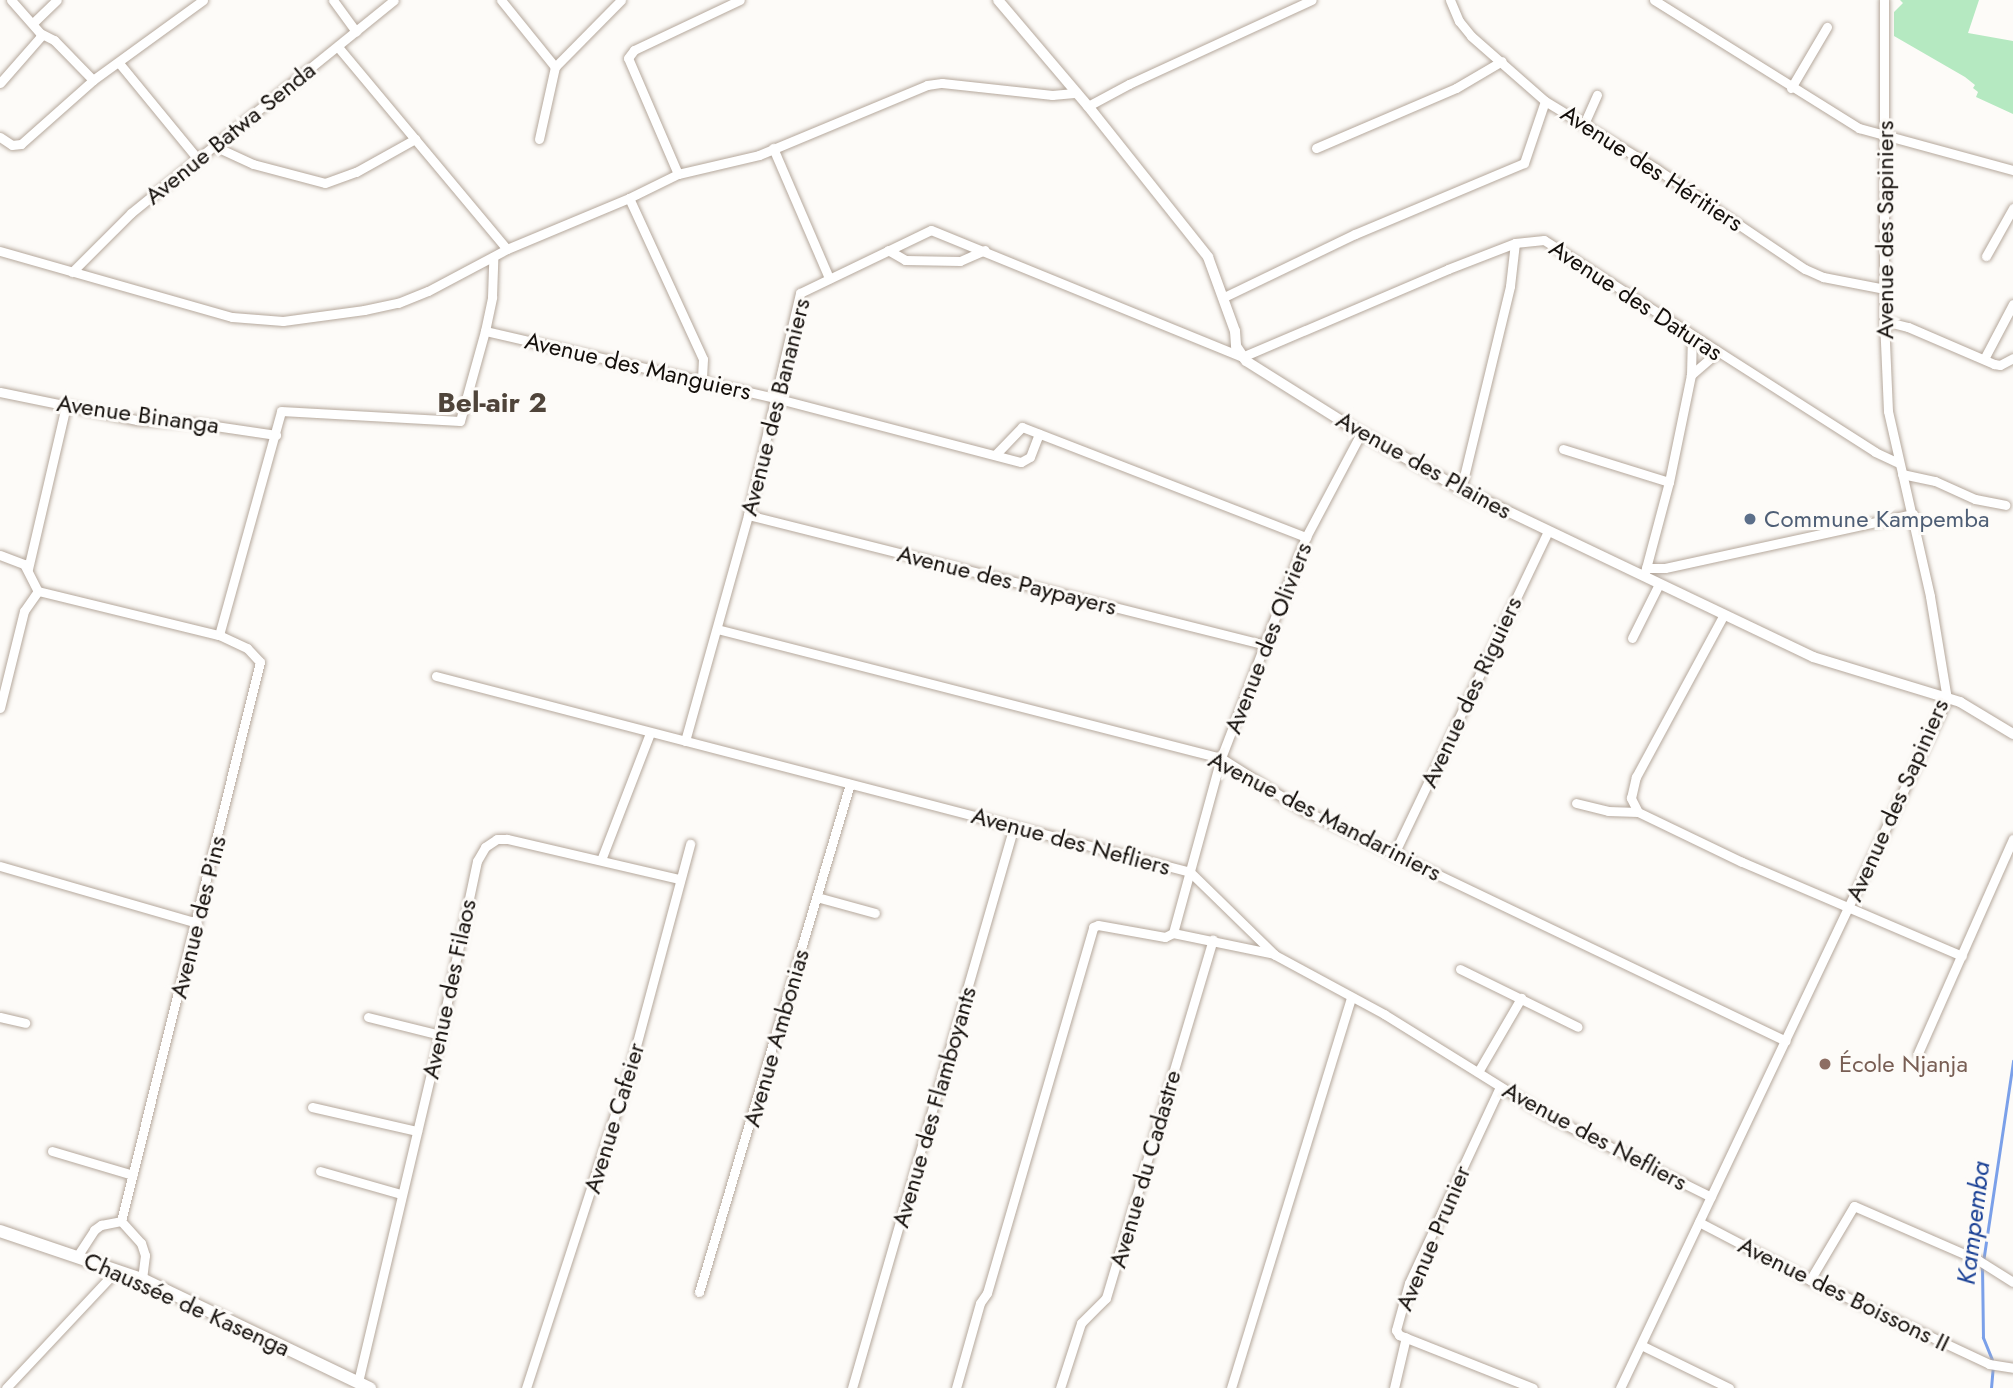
<!DOCTYPE html>
<meta charset="utf-8">
<style>
body{margin:0}
#map{position:relative;width:2013px;height:1388px;overflow:hidden;background:#fdfbf8;font-family:Jost,sans-serif}
div>[style]{position:absolute}
[style*='--x']{left:calc(var(--x)*1px);top:calc(var(--y)*1px);width:calc(var(--w)*1px);rotate:calc(var(--a)*1deg)}
.green>*{inset:0;background:#b5e9c1}
.stream>*{height:2.5px;margin:-1.25px;padding:0 1.25px;transform-origin:1.25px;border-radius:1.25px;background:#7ba0e9}
.roads{filter:drop-shadow(0 0 2px #b5a89c) drop-shadow(0 0 2px #b5a89c)}
.minor>*{height:9px;margin:-4.5px;padding:0 4.5px;transform-origin:4.5px;border-radius:4.5px;background:#fff}
.tertiary>*{height:10px;margin:-5px;padding:0 5px;transform-origin:5px;border-radius:5px;background:#fff}
.secondary>*{height:12px;margin:-6px;padding:0 6px;transform-origin:6px;border-radius:6px;background:#fff}
.dots>*{width:19px;height:19px;translate:-50% -50%;box-sizing:border-box;border:4px solid #fdfbf8;border-radius:50%}
span{translate:-50% -50%;white-space:nowrap;text-align:center;line-height:1.15;-webkit-text-stroke:6px #fdfbf8;paint-order:stroke}
.street-label{font-size:24px;color:#140f0b}
.service-label{font-size:24px;color:#4e5e75}
.left{translate:0 -50%;text-align:left}
.education-label{font-size:24px;color:#785e54}
.water-label{font-size:26px;color:#1b4195;font-style:italic}
.quarter-label{font-size:28px;color:#4f443a;font-weight:700}
</style>
<div id="map">
<div class="green">
<i style="clip-path:polygon(1900px 0,1979px 0,1968px 33px,2013px 41px,2013px 114px,1976px 97px,1978px 92px,1973px 88px,1975px 85px,1965px 77px,1894px 36px,1894px 12px,1903px 3px)"></i>
</div>
<div class="stream">
<i style="--x:1992;--y:1360;--w:24;--a:-112"></i>
<i style="--x:1983;--y:1338;--w:69;--a:-90.8"></i>
<i style="--x:1982;--y:1269;--w:210;--a:-81.5"></i>
<i style="--x:1991;--y:1388;--w:21;--a:-85"></i>
</div>
<div class="roads">
<div class="minor">
<i style="--x:11;--y:0;--w:44;--a:48.7"></i>
<i style="--x:40;--y:33;--w:16;--a:27"></i>
<i style="--x:54;--y:40;--w:56;--a:45.7"></i>
<i style="--x:333;--y:0;--w:39;--a:54"></i>
<i style="--x:501;--y:0;--w:86;--a:51.1"></i>
<i style="--x:1450;--y:0;--w:23;--a:67"></i>
<i style="--x:1459;--y:21;--w:19;--a:51"></i>
<i style="--x:1471;--y:36;--w:98;--a:41.3"></i>
<i style="--x:1545;--y:101;--w:129;--a:31.3"></i>
<i style="--x:1655;--y:168;--w:181;--a:34"></i>
<i style="--x:1805;--y:269;--w:20;--a:24"></i>
<i style="--x:1823;--y:277;--w:63;--a:11"></i>
<i style="--x:1654;--y:0;--w:242;--a:32"></i>
<i style="--x:1859;--y:128;--w:160;--a:15.3"></i>
<i style="--x:33;--y:23;--w:33;--a:-44"></i>
<i style="--x:338;--y:47;--w:263;--a:50.1"></i>
<i style="--x:119;--y:63;--w:123;--a:50.6"></i>
<i style="--x:0;--y:83;--w:64;--a:-48.8"></i>
<i style="--x:1791;--y:88;--w:71;--a:-59.5"></i>
<i style="--x:1088;--y:106;--w:47;--a:-28.2"></i>
<i style="--x:1129;--y:84;--w:201;--a:-24.7"></i>
<i style="--x:1584;--y:124;--w:32;--a:-66"></i>
<i style="--x:0;--y:137;--w:14;--a:34"></i>
<i style="--x:12;--y:145;--w:9;--a:-6"></i>
<i style="--x:21;--y:144;--w:96;--a:-41.6"></i>
<i style="--x:93;--y:80;--w:136;--a:-36"></i>
<i style="--x:539;--y:139;--w:74;--a:-77.5"></i>
<i style="--x:555;--y:67;--w:94;--a:-45.4"></i>
<i style="--x:214;--y:146;--w:43;--a:24.8"></i>
<i style="--x:253;--y:164;--w:74;--a:14.8"></i>
<i style="--x:325;--y:183;--w:33;--a:-20"></i>
<i style="--x:356;--y:172;--w:68;--a:-29.2"></i>
<i style="--x:773;--y:148;--w:142;--a:66.7"></i>
<i style="--x:1316;--y:148;--w:152;--a:-23.2"></i>
<i style="--x:1456;--y:88;--w:53;--a:-30.4"></i>
<i style="--x:678;--y:174;--w:126;--a:-113.3"></i>
<i style="--x:628;--y:58;--w:10;--a:-53"></i>
<i style="--x:634;--y:50;--w:117;--a:-25.3"></i>
<i style="--x:629;--y:198;--w:177;--a:65.3"></i>
<i style="--x:703;--y:359;--w:22;--a:93"></i>
<i style="--x:888;--y:250;--w:20;--a:30"></i>
<i style="--x:905;--y:260;--w:55;--a:1"></i>
<i style="--x:960;--y:261;--w:27;--a:-24"></i>
<i style="--x:0;--y:251;--w:241;--a:15.9"></i>
<i style="--x:232;--y:317;--w:51;--a:4.5"></i>
<i style="--x:283;--y:321;--w:82;--a:-7.7"></i>
<i style="--x:364;--y:310;--w:35;--a:-12"></i>
<i style="--x:398;--y:303;--w:32;--a:-22"></i>
<i style="--x:428;--y:291;--w:89;--a:-28"></i>
<i style="--x:507;--y:249;--w:132;--a:-22.7"></i>
<i style="--x:629;--y:198;--w:55;--a:-26.1"></i>
<i style="--x:678;--y:174;--w:83;--a:-13.2"></i>
<i style="--x:759;--y:155;--w:182;--a:-22.6"></i>
<i style="--x:927;--y:85;--w:15;--a:-8"></i>
<i style="--x:942;--y:83;--w:111;--a:6.2"></i>
<i style="--x:1052;--y:95;--w:25;--a:-5"></i>
<i style="--x:1986;--y:256;--w:55;--a:-60.6"></i>
<i style="--x:72;--y:272;--w:83;--a:-45"></i>
<i style="--x:131;--y:213;--w:338;--a:-39"></i>
<i style="--x:1224;--y:297;--w:145;--a:-25.7"></i>
<i style="--x:1355;--y:234;--w:183;--a:-22.8"></i>
<i style="--x:1524;--y:163;--w:65;--a:-71.3"></i>
<i style="--x:1884;--y:321;--w:25;--a:14"></i>
<i style="--x:1908;--y:327;--w:94;--a:23.3"></i>
<i style="--x:1994;--y:364;--w:6;--a:9"></i>
<i style="--x:2000;--y:365;--w:15;--a:-28"></i>
<i style="--x:485;--y:331;--w:298;--a:13"></i>
<i style="--x:775;--y:398;--w:254;--a:14.6"></i>
<i style="--x:1021;--y:462;--w:10;--a:-29"></i>
<i style="--x:1030;--y:457;--w:25;--a:-69"></i>
<i style="--x:1984;--y:359;--w:62;--a:-62.2"></i>
<i style="--x:1691;--y:375;--w:35;--a:-41"></i>
<i style="--x:0;--y:392;--w:140;--a:11.6"></i>
<i style="--x:137;--y:420;--w:58;--a:3"></i>
<i style="--x:195;--y:423;--w:82;--a:8.4"></i>
<i style="--x:1563;--y:449;--w:111;--a:17.3"></i>
<i style="--x:995;--y:455;--w:39;--a:-46"></i>
<i style="--x:1022;--y:427;--w:305;--a:21.2"></i>
<i style="--x:1902;--y:474;--w:34;--a:12"></i>
<i style="--x:1935;--y:481;--w:44;--a:24.2"></i>
<i style="--x:1975;--y:499;--w:31;--a:11"></i>
<i style="--x:1461;--y:489;--w:209;--a:-76.4"></i>
<i style="--x:1510;--y:286;--w:43;--a:-83.4"></i>
<i style="--x:748;--y:515;--w:534;--a:14.09"></i>
<i style="--x:0;--y:555;--w:26;--a:21"></i>
<i style="--x:24;--y:564;--w:30;--a:63"></i>
<i style="--x:1646;--y:568;--w:19;--a:0"></i>
<i style="--x:1665;--y:568;--w:254;--a:-12.3"></i>
<i style="--x:28;--y:569;--w:167;--a:-76.9"></i>
<i style="--x:1645;--y:572;--w:93;--a:-75.1"></i>
<i style="--x:1669;--y:482;--w:109;--a:-78.4"></i>
<i style="--x:1691;--y:375;--w:40;--a:-88.6"></i>
<i style="--x:38;--y:591;--w:186;--a:13.7"></i>
<i style="--x:219;--y:635;--w:31;--a:25"></i>
<i style="--x:247;--y:648;--w:19;--a:47"></i>
<i style="--x:260;--y:662;--w:576;--a:103.96"></i>
<i style="--x:717;--y:629;--w:520;--a:14.36"></i>
<i style="--x:1221;--y:758;--w:97;--a:32.4"></i>
<i style="--x:1303;--y:810;--w:535;--a:25.56"></i>
<i style="--x:219;--y:635;--w:232;--a:-74.5"></i>
<i style="--x:281;--y:411;--w:179;--a:3.2"></i>
<i style="--x:460;--y:421;--w:93;--a:-74.5"></i>
<i style="--x:485;--y:331;--w:35;--a:-78"></i>
<i style="--x:492;--y:297;--w:38;--a:-88"></i>
<i style="--x:1632;--y:638;--w:60;--a:-63.4"></i>
<i style="--x:436;--y:676;--w:779;--a:14.57"></i>
<i style="--x:1190;--y:872;--w:119;--a:44.3"></i>
<i style="--x:1275;--y:955;--w:124;--a:28.4"></i>
<i style="--x:1384;--y:1014;--w:191;--a:31.9"></i>
<i style="--x:1546;--y:1115;--w:184;--a:26.4"></i>
<i style="--x:0;--y:708;--w:100;--a:-76.1"></i>
<i style="--x:24;--y:611;--w:24;--a:-55"></i>
<i style="--x:685;--y:741;--w:235;--a:-74.4"></i>
<i style="--x:748;--y:515;--w:228;--a:-76.8"></i>
<i style="--x:800;--y:293;--w:145;--a:-25.7"></i>
<i style="--x:931;--y:230;--w:336;--a:22.2"></i>
<i style="--x:1242;--y:357;--w:224;--a:-23.1"></i>
<i style="--x:1448;--y:269;--w:72;--a:-21.2"></i>
<i style="--x:1515;--y:243;--w:29;--a:-6"></i>
<i style="--x:1544;--y:240;--w:393;--a:32.6"></i>
<i style="--x:1875;--y:452;--w:26;--a:25"></i>
<i style="--x:1576;--y:803;--w:33;--a:14"></i>
<i style="--x:1608;--y:811;--w:30;--a:2"></i>
<i style="--x:1638;--y:812;--w:115;--a:25.7"></i>
<i style="--x:1742;--y:862;--w:239;--a:23.1"></i>
<i style="--x:1638;--y:812;--w:16;--a:-117"></i>
<i style="--x:1631;--y:798;--w:22;--a:-77"></i>
<i style="--x:1636;--y:777;--w:183;--a:-61.6"></i>
<i style="--x:1394;--y:854;--w:358;--a:-64.5"></i>
<i style="--x:601;--y:860;--w:136;--a:-68.9"></i>
<i style="--x:0;--y:866;--w:205;--a:16.1"></i>
<i style="--x:817;--y:897;--w:60;--a:15.4"></i>
<i style="--x:1173;--y:933;--w:181;--a:-74.7"></i>
<i style="--x:1221;--y:758;--w:237;--a:-69"></i>
<i style="--x:1306;--y:537;--w:118;--a:-62.1"></i>
<i style="--x:1460;--y:969;--w:131;--a:26.2"></i>
<i style="--x:0;--y:1017;--w:26;--a:13"></i>
<i style="--x:368;--y:1017;--w:74;--a:14"></i>
<i style="--x:1918;--y:1053;--w:234;--a:-66.1"></i>
<i style="--x:1478;--y:1072;--w:86;--a:-59.8"></i>
<i style="--x:1500;--y:1087;--w:216;--a:114.9"></i>
<i style="--x:1409;--y:1283;--w:49;--a:105.5"></i>
<i style="--x:1396;--y:1330;--w:6;--a:59"></i>
<i style="--x:1399;--y:1335;--w:144;--a:21.6"></i>
<i style="--x:312;--y:1107;--w:108;--a:12.9"></i>
<i style="--x:52;--y:1151;--w:84;--a:16.5"></i>
<i style="--x:320;--y:1171;--w:84;--a:15.9"></i>
<i style="--x:1699;--y:1222;--w:125;--a:27.6"></i>
<i style="--x:1810;--y:1280;--w:198;--a:25.1"></i>
<i style="--x:1989;--y:1364;--w:24;--a:9"></i>
<i style="--x:78;--y:1255;--w:30;--a:-57"></i>
<i style="--x:94;--y:1230;--w:9;--a:-36"></i>
<i style="--x:101;--y:1225;--w:20;--a:-11"></i>
<i style="--x:121;--y:1221;--w:30;--a:48"></i>
<i style="--x:141;--y:1243;--w:13;--a:72"></i>
<i style="--x:145;--y:1255;--w:24;--a:97"></i>
<i style="--x:1810;--y:1280;--w:86;--a:-59.3"></i>
<i style="--x:1854;--y:1206;--w:135;--a:23.5"></i>
<i style="--x:1978;--y:1260;--w:41;--a:32.2"></i>
<i style="--x:699;--y:1292;--w:530;--a:-73.45"></i>
<i style="--x:1641;--y:1345;--w:98;--a:26"></i>
<i style="--x:358;--y:1382;--w:357;--a:-76.7"></i>
<i style="--x:440;--y:1035;--w:178;--a:-78"></i>
<i style="--x:477;--y:861;--w:16;--a:-60"></i>
<i style="--x:485;--y:847;--w:14;--a:-34"></i>
<i style="--x:497;--y:839;--w:10;--a:0"></i>
<i style="--x:507;--y:839;--w:177;--a:13.1"></i>
<i style="--x:6;--y:1388;--w:162;--a:-46.8"></i>
<i style="--x:526;--y:1388;--w:344;--a:-72"></i>
<i style="--x:632;--y:1061;--w:225;--a:-75"></i>
<i style="--x:852;--y:1388;--w:585;--a:-73.92"></i>
<i style="--x:956;--y:1388;--w:88;--a:-74.2"></i>
<i style="--x:980;--y:1303;--w:12;--a:-55"></i>
<i style="--x:987;--y:1293;--w:381;--a:-73.8"></i>
<i style="--x:1093;--y:927;--w:5;--a:-22"></i>
<i style="--x:1098;--y:925;--w:68;--a:10.2"></i>
<i style="--x:1165;--y:937;--w:9;--a:-27"></i>
<i style="--x:1173;--y:933;--w:103;--a:11.7"></i>
<i style="--x:1060;--y:1388;--w:68;--a:-72.1"></i>
<i style="--x:1081;--y:1323;--w:35;--a:-45"></i>
<i style="--x:1106;--y:1298;--w:374;--a:-73.4"></i>
<i style="--x:1231;--y:1388;--w:407;--a:-72.9"></i>
<i style="--x:1394;--y:1388;--w:52;--a:-76.8"></i>
<i style="--x:1620;--y:1388;--w:763;--a:-64.61"></i>
<i style="--x:1947;--y:699;--w:104;--a:-99.4"></i>
<i style="--x:1930;--y:596;--w:190;--a:-102.8"></i>
<i style="--x:1888;--y:411;--w:90;--a:-92.5"></i>
<i style="--x:1884;--y:321;--w:321;--a:-90"></i>
</div>
<div class="tertiary">
<i style="--x:998;--y:0;--w:139;--a:49.7"></i>
<i style="--x:1088;--y:106;--w:193;--a:51.5"></i>
<i style="--x:1208;--y:257;--w:79;--a:70"></i>
<i style="--x:1235;--y:331;--w:15;--a:86"></i>
<i style="--x:1236;--y:346;--w:18;--a:56"></i>
<i style="--x:1246;--y:361;--w:136;--a:32.1"></i>
<i style="--x:1361;--y:433;--w:115;--a:29.2"></i>
<i style="--x:1461;--y:489;--w:390;--a:25.5"></i>
<i style="--x:1813;--y:657;--w:154;--a:17"></i>
<i style="--x:1960;--y:702;--w:62;--a:31.1"></i>
</div>
<div class="secondary">
<i style="--x:0;--y:1231;--w:150;--a:18.7"></i>
<i style="--x:142;--y:1279;--w:253;--a:25.6"></i>
</div>
</div>
<div class="dots">
<i style="left:1750px;top:519px;background:#5c6f8a"></i>
<i style="left:1825px;top:1064px;background:#8d6e63"></i>
</div>
<div class="street-label">
<span style="left:230px;top:133px;rotate:-39deg">Avenue Batwa Senda</span>
<span style="left:1652px;top:168px;rotate:33deg">Avenue des Héritiers</span>
<span style="left:1885px;top:230px;rotate:-90deg">Avenue des Sapiniers</span>
<span style="left:1636px;top:300px;rotate:33deg">Avenue des Daturas</span>
<span style="left:638px;top:366px;rotate:13deg">Avenue des Manguiers</span>
<span style="left:775px;top:407px;rotate:-76deg">Avenue des Bananiers</span>
<span style="left:138px;top:414px;rotate:8deg">Avenue Binanga</span>
<span style="left:1424px;top:465px;rotate:29deg">Avenue des Plaines</span>
<span style="left:1007px;top:580px;rotate:14deg">Avenue des Paypayers</span>
<span style="left:1268px;top:638px;rotate:-69deg">Avenue des Oliviers</span>
<span style="left:1471px;top:692px;rotate:-65deg">Avenue des Riguiers</span>
<span style="left:1897px;top:800px;rotate:-66deg">Avenue des Sapiniers</span>
<span style="left:1325px;top:816px;rotate:27deg">Avenue des Mandariniers</span>
<span style="left:1071px;top:841px;rotate:15deg">Avenue des Nefliers</span>
<span style="left:198px;top:917px;rotate:-76deg">Avenue des Pins</span>
<span style="left:449px;top:989px;rotate:-78deg">Avenue des Filaos</span>
<span style="left:776px;top:1038px;rotate:-74deg">Avenue Ambonias</span>
<span style="left:934px;top:1107px;rotate:-74deg">Avenue des Flamboyants</span>
<span style="left:614px;top:1118px;rotate:-73deg">Avenue Cafeier</span>
<span style="left:1595px;top:1136px;rotate:28deg">Avenue des Nefliers</span>
<span style="left:1145px;top:1169px;rotate:-74deg">Avenue du Cadastre</span>
<span style="left:1433px;top:1238px;rotate:-67deg">Avenue Prunier</span>
<span style="left:1844px;top:1294px;rotate:26deg">Avenue des Boissons II</span>
<span style="left:187px;top:1304px;rotate:24deg">Chaussée de Kasenga</span>
</div>
<div class="service-label">
<span class="left" style="left:1764px;top:519px">Commune Kampemba</span>
</div>
<div class="education-label">
<span class="left" style="left:1839px;top:1064px">École Njanja</span>
</div>
<div class="water-label">
<span style="left:1974px;top:1223px;rotate:-83deg">Kampemba</span>
</div>
<div class="quarter-label">
<span style="left:492px;top:403px">Bel-air 2</span>
</div>
</div>
